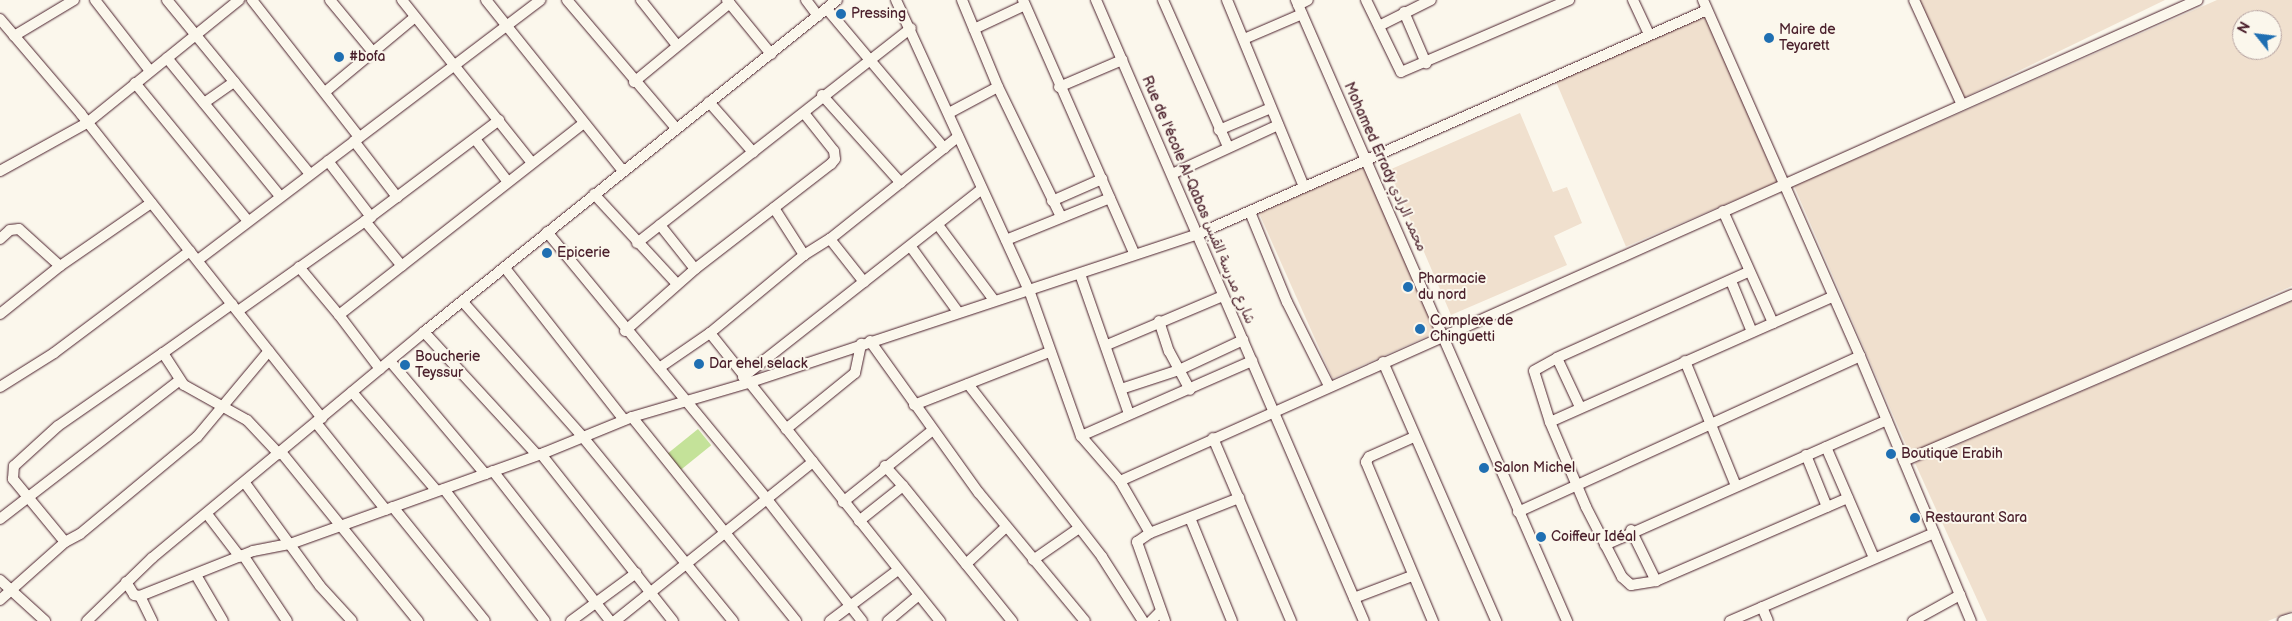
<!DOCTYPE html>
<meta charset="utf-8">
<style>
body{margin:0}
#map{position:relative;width:2292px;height:621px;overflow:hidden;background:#fbf7ec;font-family:"Balsamiq Sans","Playpen Sans Arabic",sans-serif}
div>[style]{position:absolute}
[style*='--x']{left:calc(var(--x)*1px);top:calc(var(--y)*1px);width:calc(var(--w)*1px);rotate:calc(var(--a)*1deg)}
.built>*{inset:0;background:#f0e0ce;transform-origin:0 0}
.green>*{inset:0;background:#c4e299;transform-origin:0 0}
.roads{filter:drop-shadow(0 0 1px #4a1f2b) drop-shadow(0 0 1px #4a1f2b)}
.minor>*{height:10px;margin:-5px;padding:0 5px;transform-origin:5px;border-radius:5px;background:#fbf7ec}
.dots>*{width:14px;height:14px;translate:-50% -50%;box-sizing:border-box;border:2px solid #fbf7ec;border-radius:50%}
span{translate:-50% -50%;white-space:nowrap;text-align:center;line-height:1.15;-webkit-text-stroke:4px #fbf7ec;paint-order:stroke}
.poi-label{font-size:14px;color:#4a1f2b}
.left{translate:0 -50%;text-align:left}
.street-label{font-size:14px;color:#4a1f2b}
.north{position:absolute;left:2232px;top:10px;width:50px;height:50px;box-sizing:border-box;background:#fbf7ec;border:1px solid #b4a19f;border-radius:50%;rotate:299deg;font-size:14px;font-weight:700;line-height:20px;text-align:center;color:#4a1f2b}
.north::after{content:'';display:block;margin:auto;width:18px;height:22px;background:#1f6fb2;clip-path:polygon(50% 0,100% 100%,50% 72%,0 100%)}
</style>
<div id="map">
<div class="built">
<i style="clip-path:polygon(1919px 0,2165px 0,1963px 98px)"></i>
<i style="clip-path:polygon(evenodd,2217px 0,2292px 0,2292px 286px,1910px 454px,1794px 186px,2217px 0,2242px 20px,2272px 20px,2272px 50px,2242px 50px,2242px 20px)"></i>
<i style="left:1705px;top:13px;width:184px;height:164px;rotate:67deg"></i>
<i style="clip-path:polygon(1520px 113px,1553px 192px,1567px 187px,1582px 223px,1554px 236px,1567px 265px,1451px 315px,1389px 170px)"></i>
<i style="left:1365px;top:166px;width:181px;height:116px;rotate:66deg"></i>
<i style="clip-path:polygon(2292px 301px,2292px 611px,2268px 621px,1987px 621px,1915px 463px)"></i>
</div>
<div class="green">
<i style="left:698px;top:429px;width:21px;height:39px;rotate:51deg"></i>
</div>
<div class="roads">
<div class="minor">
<i style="--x:95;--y:0;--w:90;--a:52.2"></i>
<i style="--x:167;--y:0;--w:225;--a:50.6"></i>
<i style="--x:252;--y:0;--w:174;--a:52"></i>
<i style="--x:330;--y:0;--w:66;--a:50.5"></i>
<i style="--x:402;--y:0;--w:208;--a:51.4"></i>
<i style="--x:486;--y:0;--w:219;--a:51.3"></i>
<i style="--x:567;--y:0;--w:168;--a:49.6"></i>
<i style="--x:641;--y:0;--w:56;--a:51.5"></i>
<i style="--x:727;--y:0;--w:70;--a:50.8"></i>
<i style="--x:806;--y:0;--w:20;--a:53"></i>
<i style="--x:896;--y:0;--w:319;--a:65.4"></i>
<i style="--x:1029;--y:290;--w:155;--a:70.4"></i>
<i style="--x:1081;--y:436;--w:60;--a:49.1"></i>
<i style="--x:1120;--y:481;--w:60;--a:60"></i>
<i style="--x:962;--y:0;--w:94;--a:67.5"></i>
<i style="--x:998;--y:87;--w:144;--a:64.1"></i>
<i style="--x:1023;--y:0;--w:276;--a:66.3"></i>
<i style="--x:1096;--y:0;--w:676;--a:66.66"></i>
<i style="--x:1163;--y:0;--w:161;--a:66.1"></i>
<i style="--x:1227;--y:0;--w:202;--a:67.6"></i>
<i style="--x:1296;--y:0;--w:678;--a:66.42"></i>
<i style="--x:1366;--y:0;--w:80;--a:64.1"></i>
<i style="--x:1401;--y:72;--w:183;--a:-23.2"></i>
<i style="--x:1633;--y:0;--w:38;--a:65"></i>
<i style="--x:1703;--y:0;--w:389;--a:66.2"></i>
<i style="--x:1860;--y:356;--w:287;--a:67.3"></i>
<i style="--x:1914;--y:0;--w:115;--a:65.4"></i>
<i style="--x:1298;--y:5;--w:11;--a:-27"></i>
<i style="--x:827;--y:9;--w:182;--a:49.9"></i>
<i style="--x:1404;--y:12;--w:56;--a:66.7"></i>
<i style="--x:0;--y:19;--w:125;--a:49.5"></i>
<i style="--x:81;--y:114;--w:388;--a:51.6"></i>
<i style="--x:1379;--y:26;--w:58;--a:-26.6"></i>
<i style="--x:974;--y:29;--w:56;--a:-25.2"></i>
<i style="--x:14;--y:36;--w:70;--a:-31"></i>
<i style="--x:1244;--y:39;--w:63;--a:-23.3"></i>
<i style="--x:167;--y:58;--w:178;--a:50.7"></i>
<i style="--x:634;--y:82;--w:124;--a:-39.5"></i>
<i style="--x:135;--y:83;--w:178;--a:50.7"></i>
<i style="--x:1059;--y:87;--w:69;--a:-23.2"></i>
<i style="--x:325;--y:92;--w:117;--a:-39.8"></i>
<i style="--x:822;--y:95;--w:118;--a:48.1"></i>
<i style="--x:709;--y:102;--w:67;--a:48.7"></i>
<i style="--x:204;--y:103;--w:37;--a:-35"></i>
<i style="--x:949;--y:113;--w:55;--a:-28"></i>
<i style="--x:1219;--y:130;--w:56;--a:-22.9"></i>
<i style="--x:475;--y:139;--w:54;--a:52.5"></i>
<i style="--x:354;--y:141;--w:71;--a:52.5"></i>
<i style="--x:328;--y:161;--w:71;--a:52.5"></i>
<i style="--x:0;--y:171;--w:99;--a:-28.9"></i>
<i style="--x:87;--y:123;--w:196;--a:-39"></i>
<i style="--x:1172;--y:174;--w:117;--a:-24.8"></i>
<i style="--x:594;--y:194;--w:122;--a:47.3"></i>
<i style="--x:1052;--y:201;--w:55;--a:-23.7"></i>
<i style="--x:774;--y:208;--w:56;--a:57.4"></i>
<i style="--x:1723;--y:211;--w:123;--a:65.9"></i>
<i style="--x:1250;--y:212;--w:97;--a:67.7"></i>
<i style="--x:1287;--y:302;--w:94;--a:63.4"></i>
<i style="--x:365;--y:221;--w:58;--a:50.6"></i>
<i style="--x:660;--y:225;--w:56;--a:51.5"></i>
<i style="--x:938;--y:225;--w:94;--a:53.3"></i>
<i style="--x:547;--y:232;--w:345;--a:50.5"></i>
<i style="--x:766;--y:498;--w:156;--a:52"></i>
<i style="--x:0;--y:239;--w:13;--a:-42"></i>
<i style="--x:10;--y:230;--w:9;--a:-6"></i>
<i style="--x:19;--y:229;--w:55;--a:42.1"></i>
<i style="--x:830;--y:239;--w:55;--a:51.7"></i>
<i style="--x:1006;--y:240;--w:112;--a:-22"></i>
<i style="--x:637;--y:243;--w:348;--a:-38.1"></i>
<i style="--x:911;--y:247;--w:80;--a:54.1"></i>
<i style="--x:198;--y:260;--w:430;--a:-37.2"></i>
<i style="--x:299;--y:267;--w:62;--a:50.2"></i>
<i style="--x:505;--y:268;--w:193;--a:51.9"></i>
<i style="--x:1748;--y:272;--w:209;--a:155.8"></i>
<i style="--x:1557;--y:358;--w:26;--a:151"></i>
<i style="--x:1534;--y:371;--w:53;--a:72.6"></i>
<i style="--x:1550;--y:422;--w:92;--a:67"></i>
<i style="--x:1586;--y:507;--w:79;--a:62.8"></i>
<i style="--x:1622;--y:577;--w:12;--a:42"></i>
<i style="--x:1631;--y:585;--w:25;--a:-9"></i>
<i style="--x:1656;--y:581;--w:209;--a:-23.4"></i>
<i style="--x:1080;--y:274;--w:148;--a:70.7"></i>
<i style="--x:1731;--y:281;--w:55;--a:67.6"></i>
<i style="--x:463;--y:302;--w:179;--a:48.4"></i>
<i style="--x:582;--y:436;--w:239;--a:50.8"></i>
<i style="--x:232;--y:304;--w:85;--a:144.6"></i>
<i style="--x:163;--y:353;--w:38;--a:57"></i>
<i style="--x:184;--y:385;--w:72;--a:29.1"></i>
<i style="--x:247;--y:420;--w:47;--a:46.7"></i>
<i style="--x:238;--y:311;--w:156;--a:-35.3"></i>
<i style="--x:365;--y:221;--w:168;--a:-37"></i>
<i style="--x:0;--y:314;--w:77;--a:-38.7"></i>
<i style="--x:60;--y:266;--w:111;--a:-34.7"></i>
<i style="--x:1159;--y:321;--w:32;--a:72"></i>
<i style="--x:1169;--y:351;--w:44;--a:61.7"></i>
<i style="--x:625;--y:331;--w:94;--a:-41.5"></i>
<i style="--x:695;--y:269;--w:172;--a:-37.7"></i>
<i style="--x:831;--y:164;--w:6;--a:-51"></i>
<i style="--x:835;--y:159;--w:8;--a:-97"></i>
<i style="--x:834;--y:151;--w:48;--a:-128.3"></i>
<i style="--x:424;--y:332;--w:167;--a:47.4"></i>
<i style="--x:710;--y:333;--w:369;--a:51.4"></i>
<i style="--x:870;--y:341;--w:187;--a:54.4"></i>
<i style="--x:979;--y:493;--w:166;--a:50.4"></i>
<i style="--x:1107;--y:345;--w:126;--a:-22.9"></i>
<i style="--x:1557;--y:358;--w:54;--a:64.9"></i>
<i style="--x:390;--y:361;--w:148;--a:49.9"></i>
<i style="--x:1685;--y:361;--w:135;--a:67.8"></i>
<i style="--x:1383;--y:362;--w:283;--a:66.4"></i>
<i style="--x:659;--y:368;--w:62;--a:-34.5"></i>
<i style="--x:710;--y:333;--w:122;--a:-39.7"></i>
<i style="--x:804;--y:255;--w:31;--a:-32"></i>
<i style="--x:830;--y:239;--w:164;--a:-38.6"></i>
<i style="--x:380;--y:369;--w:68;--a:-127.2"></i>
<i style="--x:339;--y:315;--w:311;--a:-38.1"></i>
<i style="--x:743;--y:377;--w:304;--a:-38.2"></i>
<i style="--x:968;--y:384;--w:219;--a:52.2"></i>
<i style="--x:1102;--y:557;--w:76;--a:57.4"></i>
<i style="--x:0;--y:387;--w:64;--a:-32.2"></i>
<i style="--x:54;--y:353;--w:170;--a:-36.9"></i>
<i style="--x:1121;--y:389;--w:61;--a:-18.1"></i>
<i style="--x:1179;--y:370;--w:71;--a:-25.1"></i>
<i style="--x:352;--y:392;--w:130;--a:49.4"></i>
<i style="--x:914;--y:405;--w:145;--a:-21.4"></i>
<i style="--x:632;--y:417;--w:262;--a:51.2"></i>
<i style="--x:1550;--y:422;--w:308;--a:-23.9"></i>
<i style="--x:317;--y:424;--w:110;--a:51.3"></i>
<i style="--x:786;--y:429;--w:89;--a:-39.1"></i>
<i style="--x:855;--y:373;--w:30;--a:-78"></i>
<i style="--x:1081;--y:436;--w:187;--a:-23.7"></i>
<i style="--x:1414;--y:437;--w:49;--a:156"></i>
<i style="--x:1369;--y:457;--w:6;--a:121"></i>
<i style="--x:1366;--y:462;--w:173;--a:67.2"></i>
<i style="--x:1213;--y:438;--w:199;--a:66.9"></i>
<i style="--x:1826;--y:447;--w:121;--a:66.6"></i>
<i style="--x:281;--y:452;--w:218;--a:51"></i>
<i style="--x:541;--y:454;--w:213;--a:51.7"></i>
<i style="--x:1806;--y:455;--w:56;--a:68"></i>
<i style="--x:1904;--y:461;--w:422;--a:-23.2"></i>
<i style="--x:885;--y:466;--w:27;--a:48"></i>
<i style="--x:493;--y:471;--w:190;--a:52"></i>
<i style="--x:1120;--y:481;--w:1180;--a:-24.05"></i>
<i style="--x:245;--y:483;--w:127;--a:53.9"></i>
<i style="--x:320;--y:586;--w:47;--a:47.6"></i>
<i style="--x:444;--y:489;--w:166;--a:52.6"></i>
<i style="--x:843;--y:502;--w:115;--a:-38.7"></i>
<i style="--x:393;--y:507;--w:146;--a:51.1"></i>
<i style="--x:1518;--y:512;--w:376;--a:-24.5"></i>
<i style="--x:207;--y:514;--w:54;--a:52.5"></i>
<i style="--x:1190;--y:518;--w:111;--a:67.8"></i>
<i style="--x:0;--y:519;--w:227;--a:-37.7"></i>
<i style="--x:859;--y:521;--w:56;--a:-38.5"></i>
<i style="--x:903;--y:486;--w:174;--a:51.1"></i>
<i style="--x:1631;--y:530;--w:57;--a:63.9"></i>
<i style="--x:65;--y:542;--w:82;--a:-129.5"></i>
<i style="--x:13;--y:479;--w:13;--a:-86"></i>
<i style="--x:14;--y:466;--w:59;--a:-42.3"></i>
<i style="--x:58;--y:426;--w:128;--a:-34.8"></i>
<i style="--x:1605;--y:545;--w:308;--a:-23.9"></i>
<i style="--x:243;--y:555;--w:79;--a:56.3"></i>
<i style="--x:1033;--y:560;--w:56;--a:-34.8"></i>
<i style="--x:966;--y:564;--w:54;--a:-42.8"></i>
<i style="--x:196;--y:575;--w:53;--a:59.6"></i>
<i style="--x:0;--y:580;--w:61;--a:42.3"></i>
<i style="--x:126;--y:582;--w:15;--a:58"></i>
<i style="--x:134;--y:595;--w:6;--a:9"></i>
<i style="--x:140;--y:596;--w:122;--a:-21.7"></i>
<i style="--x:253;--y:551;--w:38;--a:-11"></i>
<i style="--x:290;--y:544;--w:270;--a:-19.7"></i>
<i style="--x:544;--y:453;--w:95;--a:-22.2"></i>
<i style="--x:632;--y:417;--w:121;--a:-16.3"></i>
<i style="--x:748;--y:383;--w:474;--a:-18.3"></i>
<i style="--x:1198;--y:234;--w:556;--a:-23.75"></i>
<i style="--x:140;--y:596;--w:28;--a:64"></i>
<i style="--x:1354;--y:598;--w:62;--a:-20.8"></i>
<i style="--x:0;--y:600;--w:87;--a:-41.7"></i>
<i style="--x:65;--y:542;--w:17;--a:-28"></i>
<i style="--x:80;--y:534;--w:152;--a:-39.7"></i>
<i style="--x:197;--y:437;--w:112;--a:-50.1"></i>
<i style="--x:1762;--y:607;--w:15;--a:67"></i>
<i style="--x:87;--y:621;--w:91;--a:-44.1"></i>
<i style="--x:152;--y:558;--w:354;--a:-39.7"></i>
<i style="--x:424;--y:332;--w:530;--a:-38.79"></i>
<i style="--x:571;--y:621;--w:81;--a:-36.4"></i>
<i style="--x:615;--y:621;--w:254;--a:-38.8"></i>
<i style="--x:830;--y:621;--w:85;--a:-36.9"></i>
<i style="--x:888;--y:621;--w:40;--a:-40"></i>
<i style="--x:1151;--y:621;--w:14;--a:-45"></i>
<i style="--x:1165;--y:621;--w:84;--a:-109.5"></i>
<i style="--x:1137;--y:542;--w:16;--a:-35"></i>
<i style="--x:1150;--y:533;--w:96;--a:-21.5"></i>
<i style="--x:1730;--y:621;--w:222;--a:-23.3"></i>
<i style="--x:1913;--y:621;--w:54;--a:-29"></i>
<i style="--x:2283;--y:621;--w:9;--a:-18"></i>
</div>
</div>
<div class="dots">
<i style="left:841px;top:14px;background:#1f6fb2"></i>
<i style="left:1769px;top:38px;background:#1f6fb2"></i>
<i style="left:339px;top:57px;background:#1f6fb2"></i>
<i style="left:547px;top:253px;background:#1f6fb2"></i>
<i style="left:1408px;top:287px;background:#1f6fb2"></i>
<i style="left:1420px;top:329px;background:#1f6fb2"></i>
<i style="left:699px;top:364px;background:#1f6fb2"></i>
<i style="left:405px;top:365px;background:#1f6fb2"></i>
<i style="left:1891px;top:454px;background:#1f6fb2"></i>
<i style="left:1484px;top:468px;background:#1f6fb2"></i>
<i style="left:1915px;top:518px;background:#1f6fb2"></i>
<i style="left:1541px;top:537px;background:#1f6fb2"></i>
</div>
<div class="poi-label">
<span class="left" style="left:851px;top:14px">Pressing</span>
<span class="left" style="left:1779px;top:38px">Maire de<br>Teyarett</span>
<span class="left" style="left:349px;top:57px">#bofa</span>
<span class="left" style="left:557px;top:253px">Epicerie</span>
<span class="left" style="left:1418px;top:287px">Pharmacie<br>du nord</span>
<span class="left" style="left:1430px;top:329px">Complexe de<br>Chinguetti</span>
<span class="left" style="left:415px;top:365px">Boucherie<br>Teyssur</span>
<span class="left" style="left:709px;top:364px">Dar ehel selack</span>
<span class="left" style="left:1901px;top:454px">Boutique Erabih</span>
<span class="left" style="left:1494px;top:468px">Salon Michel</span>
<span class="left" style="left:1925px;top:518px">Restaurant Sara</span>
<span class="left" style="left:1551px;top:537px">Coiffeur Idéal</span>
</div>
<div class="street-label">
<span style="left:1385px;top:167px;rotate:66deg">Mohamed Errady محمد الرادي</span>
<span style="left:1198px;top:200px;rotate:67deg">Rue de l'école Al-Qabas شارع مدرسة القبس</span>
</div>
<div class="north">N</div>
</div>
